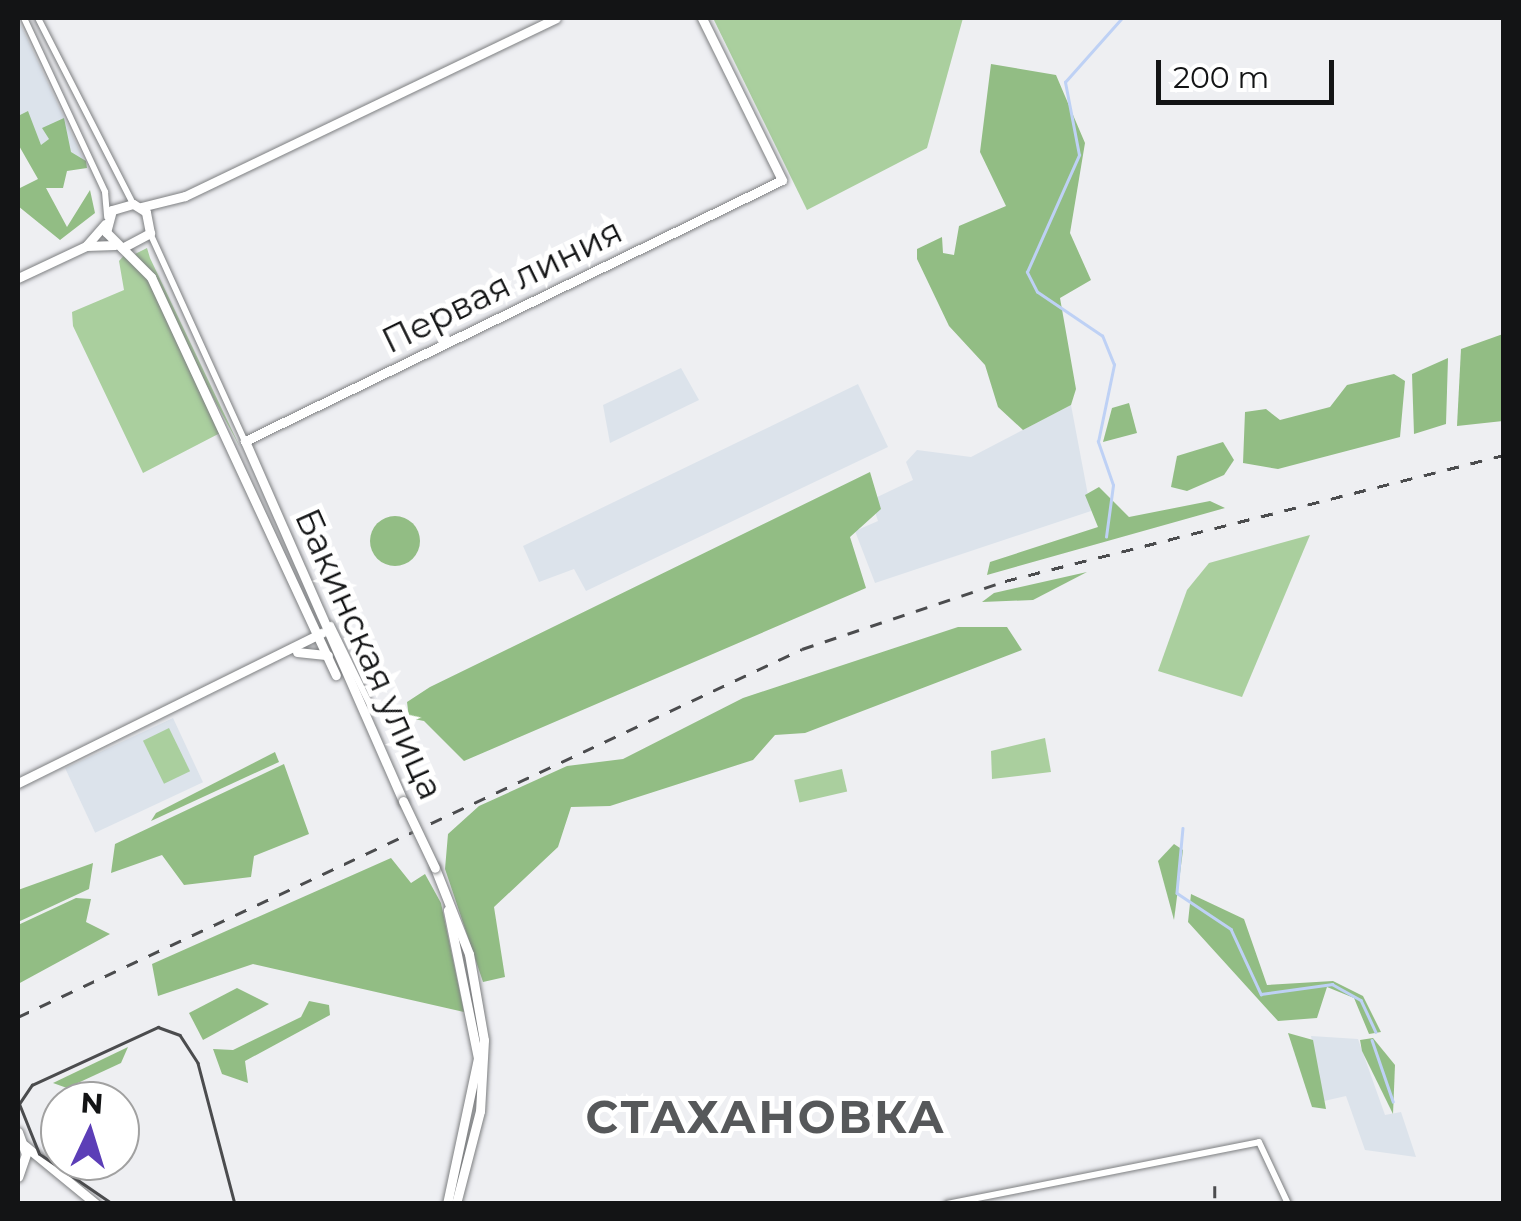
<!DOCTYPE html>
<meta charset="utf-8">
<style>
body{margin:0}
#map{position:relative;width:1521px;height:1221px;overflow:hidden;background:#eeeff2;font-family:Montserrat,sans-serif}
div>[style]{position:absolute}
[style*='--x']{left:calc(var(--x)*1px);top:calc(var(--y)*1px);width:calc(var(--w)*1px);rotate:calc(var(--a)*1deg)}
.built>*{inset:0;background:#dce3eb;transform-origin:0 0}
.green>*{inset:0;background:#aacf9e;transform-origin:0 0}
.forest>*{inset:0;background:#92bd84}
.round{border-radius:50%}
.stream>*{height:2.5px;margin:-1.25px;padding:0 1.25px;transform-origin:1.25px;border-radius:1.25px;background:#bed1f5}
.roads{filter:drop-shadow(0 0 2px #7d7f81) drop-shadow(0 0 2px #7d7f81)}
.minor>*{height:6px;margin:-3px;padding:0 3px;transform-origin:3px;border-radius:3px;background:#fff}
.major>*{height:9px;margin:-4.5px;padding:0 4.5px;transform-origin:4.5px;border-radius:4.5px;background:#fff}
.tram>*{height:2.5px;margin:-1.25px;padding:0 1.25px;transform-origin:1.25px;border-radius:1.25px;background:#4b4c4e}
.rail>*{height:2.5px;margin-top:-1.25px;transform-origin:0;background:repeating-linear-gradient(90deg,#4b4c4e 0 12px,transparent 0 24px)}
.bridges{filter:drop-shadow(0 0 2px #7d7f81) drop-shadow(0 0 2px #7d7f81)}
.major-bridge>*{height:9px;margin:-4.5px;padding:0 4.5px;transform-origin:4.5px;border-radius:4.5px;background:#fff}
span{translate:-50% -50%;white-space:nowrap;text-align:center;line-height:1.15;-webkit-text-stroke:10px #fff;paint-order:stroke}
.street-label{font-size:35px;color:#131415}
.district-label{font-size:45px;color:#56585a;font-weight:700;letter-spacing:2.5px}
.frame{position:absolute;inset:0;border:20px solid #131415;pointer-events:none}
.north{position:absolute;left:40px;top:1081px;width:100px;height:100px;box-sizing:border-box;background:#fff;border:2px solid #a1a1a1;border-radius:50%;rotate:4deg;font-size:28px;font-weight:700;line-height:40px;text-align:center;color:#131415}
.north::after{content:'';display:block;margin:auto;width:35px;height:45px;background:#5c3eb7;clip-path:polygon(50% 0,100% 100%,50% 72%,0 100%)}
.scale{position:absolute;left:1156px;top:60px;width:178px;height:45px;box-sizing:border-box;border:5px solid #131415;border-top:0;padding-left:12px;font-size:30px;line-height:35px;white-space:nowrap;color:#131415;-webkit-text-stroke:8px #fff;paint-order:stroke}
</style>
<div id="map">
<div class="built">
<i style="clip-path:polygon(18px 19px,84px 160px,50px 175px,18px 120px)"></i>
<i style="clip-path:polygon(681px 368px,699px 400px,610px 443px,603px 405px)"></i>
<i style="clip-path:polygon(858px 384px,888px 447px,586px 591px,574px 569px,539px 582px,523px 546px)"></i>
<i style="clip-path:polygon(1071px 405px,1091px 511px,875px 583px,855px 531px,878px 521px,871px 500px,913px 480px,906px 462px,917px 450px,971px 457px)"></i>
<i style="left:173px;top:718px;width:71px;height:119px;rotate:65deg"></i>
<i style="clip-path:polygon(1311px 1036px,1358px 1039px,1385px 1115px,1401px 1112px,1416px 1157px,1365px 1150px,1346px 1096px,1324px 1101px)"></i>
</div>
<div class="green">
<i style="clip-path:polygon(713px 18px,963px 18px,927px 148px,807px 210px)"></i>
<i style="clip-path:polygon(147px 248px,150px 258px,240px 447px,135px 254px)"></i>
<i style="clip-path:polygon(127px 252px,145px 269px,224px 431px,143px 473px,73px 326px,72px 312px,124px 290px,119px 261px)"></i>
<i style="clip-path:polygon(1310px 535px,1242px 697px,1158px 671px,1187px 590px,1209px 563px)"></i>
<i style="left:169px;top:728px;width:48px;height:29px;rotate:64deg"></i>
<i style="clip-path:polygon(1045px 738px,1051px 772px,992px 779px,991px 751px)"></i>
<i style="left:842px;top:769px;width:23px;height:49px;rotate:77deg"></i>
</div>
<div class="forest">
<i style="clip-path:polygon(991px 64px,1056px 75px,1085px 143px,1070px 233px,1091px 280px,1060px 298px,1076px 389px,1071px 405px,1023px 430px,998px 407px,985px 365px,949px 326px,917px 259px,917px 249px,942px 237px,943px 253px,954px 255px,959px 226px,1006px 206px,980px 152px)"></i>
<i style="clip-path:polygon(28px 111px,41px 145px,49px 139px,42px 128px,64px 118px,71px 152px,86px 161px,87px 168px,67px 171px,63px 188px,46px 188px,67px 227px,90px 190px,95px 213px,60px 240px,18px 206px,18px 189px,38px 179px,18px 144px,18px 116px)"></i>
<i style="clip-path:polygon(1503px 334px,1503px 421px,1457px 426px,1461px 349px)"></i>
<i style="clip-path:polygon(1448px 358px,1446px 424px,1414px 434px,1412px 374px)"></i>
<i style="clip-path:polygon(1394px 374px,1405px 381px,1400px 437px,1278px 469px,1243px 463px,1245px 412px,1266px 409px,1280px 420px,1330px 407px,1347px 385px)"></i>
<i style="clip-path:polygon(1129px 403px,1137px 433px,1103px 442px,1112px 408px)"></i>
<i style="clip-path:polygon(1223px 442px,1234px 460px,1224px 475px,1187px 491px,1171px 487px,1177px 456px)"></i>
<i style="clip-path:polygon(870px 472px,881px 509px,850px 537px,866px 588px,464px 761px,424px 721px,409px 718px,407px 702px,430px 687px)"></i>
<i style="clip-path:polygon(1099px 487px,1129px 517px,1210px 501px,1225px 508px,987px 575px,990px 562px,1098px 527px,1085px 495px)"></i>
<i class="round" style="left:370px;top:516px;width:50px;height:50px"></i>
<i style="clip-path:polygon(1087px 572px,1033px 600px,982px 602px,994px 593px)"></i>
<i style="clip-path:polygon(958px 627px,1007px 627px,1022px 650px,805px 733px,775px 735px,753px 760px,610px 806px,571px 807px,558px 847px,494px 907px,505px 977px,483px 982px,445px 869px,448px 834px,479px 806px,567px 766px,623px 759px,743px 698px)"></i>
<i style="clip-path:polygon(275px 752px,279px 762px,151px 821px,156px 813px)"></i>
<i style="clip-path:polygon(284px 764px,309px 834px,254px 856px,251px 877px,184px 885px,162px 855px,111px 873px,115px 844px)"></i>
<i style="clip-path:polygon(1174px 844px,1183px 850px,1174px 920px,1158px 861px)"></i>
<i style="clip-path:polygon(391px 858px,411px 883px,425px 874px,441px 903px,464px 1012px,253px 964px,158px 996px,152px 964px)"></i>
<i style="clip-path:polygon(93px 863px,89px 889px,18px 922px,18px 890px)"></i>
<i style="clip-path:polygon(1191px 894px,1244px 919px,1267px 985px,1333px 981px,1363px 996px,1381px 1032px,1369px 1034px,1354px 998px,1327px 987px,1317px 1018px,1278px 1021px,1188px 922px)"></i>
<i style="clip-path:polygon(76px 898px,91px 899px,86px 922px,110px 934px,18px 984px,18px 925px)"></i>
<i style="clip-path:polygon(237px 988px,269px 1004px,203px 1040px,189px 1013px)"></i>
<i style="clip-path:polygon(309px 1001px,329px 1005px,330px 1015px,245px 1061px,248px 1083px,222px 1074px,213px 1049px,233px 1050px,301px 1017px)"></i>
<i style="clip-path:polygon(1288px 1033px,1313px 1040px,1326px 1109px,1312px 1107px)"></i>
<i style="clip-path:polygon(1373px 1038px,1395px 1065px,1393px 1114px,1362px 1051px,1360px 1040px)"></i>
<i style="clip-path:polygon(128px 1047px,121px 1063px,67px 1088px,53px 1083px)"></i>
</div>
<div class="stream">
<i style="--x:1106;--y:537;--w:52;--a:-82.3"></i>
<i style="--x:1113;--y:485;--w:46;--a:-109.2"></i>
<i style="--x:1098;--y:442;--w:79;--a:-78.3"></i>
<i style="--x:1114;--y:365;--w:31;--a:-112"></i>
<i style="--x:1102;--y:336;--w:78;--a:-145.9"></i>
<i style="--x:1037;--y:292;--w:22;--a:-117"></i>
<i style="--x:1027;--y:272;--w:128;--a:-66"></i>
<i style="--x:1079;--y:155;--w:74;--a:-100.9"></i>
<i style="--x:1065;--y:82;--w:86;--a:-48.3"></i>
<i style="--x:1183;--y:828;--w:65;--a:95.3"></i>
<i style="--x:1177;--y:893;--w:65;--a:33.7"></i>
<i style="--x:1231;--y:929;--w:72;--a:65.2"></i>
<i style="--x:1261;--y:994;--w:72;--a:-8"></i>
<i style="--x:1332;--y:984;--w:33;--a:29"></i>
<i style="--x:1361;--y:1000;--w:35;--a:65"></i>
<i style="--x:1372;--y:1040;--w:65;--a:71"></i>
</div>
<div class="roads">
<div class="minor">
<i style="--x:24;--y:18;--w:192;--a:65"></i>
<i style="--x:105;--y:192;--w:25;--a:85"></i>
<i style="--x:38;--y:18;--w:209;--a:62.9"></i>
<i style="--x:150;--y:233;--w:229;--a:65.5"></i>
<i style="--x:331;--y:625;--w:89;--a:64"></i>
<i style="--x:947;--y:1204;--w:318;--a:-11.2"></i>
<i style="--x:1259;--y:1142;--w:68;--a:64.9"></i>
</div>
<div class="major">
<i style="--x:141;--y:207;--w:45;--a:-14"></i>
<i style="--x:185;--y:196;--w:411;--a:-25.6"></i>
<i style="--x:86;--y:246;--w:29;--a:-2"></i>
<i style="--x:122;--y:248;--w:32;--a:-28"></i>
<i style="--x:150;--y:233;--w:21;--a:-101"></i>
<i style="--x:146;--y:212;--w:15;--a:-148"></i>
<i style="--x:133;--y:204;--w:22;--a:164"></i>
<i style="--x:112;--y:210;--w:23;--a:105"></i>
<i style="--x:106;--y:232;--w:64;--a:45"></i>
<i style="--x:151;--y:277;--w:439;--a:65.1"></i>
<i style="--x:18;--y:278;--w:75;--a:-25.2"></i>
<i style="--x:86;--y:246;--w:29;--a:-49"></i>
<i style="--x:297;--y:652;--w:31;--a:6"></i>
<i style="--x:18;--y:783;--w:339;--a:-26.3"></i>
<i style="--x:403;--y:801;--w:393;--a:-113.7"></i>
<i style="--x:245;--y:441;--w:597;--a:-25.92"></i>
<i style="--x:782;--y:180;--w:181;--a:-116.3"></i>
<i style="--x:435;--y:868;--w:92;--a:68.4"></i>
<i style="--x:469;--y:954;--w:87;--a:80.1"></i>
<i style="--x:484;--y:1040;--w:71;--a:93.2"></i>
<i style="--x:480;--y:1111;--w:96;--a:104.5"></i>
<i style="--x:18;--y:1132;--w:23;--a:70"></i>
<i style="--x:26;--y:1154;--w:24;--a:109"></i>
<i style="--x:24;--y:1145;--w:93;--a:39.3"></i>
<i style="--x:447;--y:1204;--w:149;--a:-78"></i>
<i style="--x:478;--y:1058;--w:151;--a:-101.5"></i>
</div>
</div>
<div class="tram">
<i style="--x:112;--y:1204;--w:88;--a:-145.6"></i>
<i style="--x:39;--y:1154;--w:54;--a:-111.8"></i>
<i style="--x:19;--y:1104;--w:23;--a:-56"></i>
<i style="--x:32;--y:1085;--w:139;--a:-24.7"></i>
<i style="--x:158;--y:1027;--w:23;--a:20"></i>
<i style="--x:180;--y:1035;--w:33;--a:57"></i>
<i style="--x:198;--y:1063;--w:146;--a:75.3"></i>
</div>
<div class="rail">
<i style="--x:18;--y:1017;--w:866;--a:-25.14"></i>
<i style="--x:802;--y:649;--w:214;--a:-18.5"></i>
<i style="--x:1005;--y:581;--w:515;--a:-14.17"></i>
<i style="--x:1215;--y:1186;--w:18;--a:90"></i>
</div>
<div class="bridges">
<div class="major-bridge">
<i style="--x:403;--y:801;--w:74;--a:64.5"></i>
</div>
</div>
<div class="street-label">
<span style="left:502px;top:286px;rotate:-26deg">Первая линия</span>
<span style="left:369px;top:654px;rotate:66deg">Бакинская улица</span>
</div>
<div class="district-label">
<span style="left:766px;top:1117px">СТАХАНОВКА</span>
</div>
<div class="frame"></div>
<div class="north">N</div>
<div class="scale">200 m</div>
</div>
